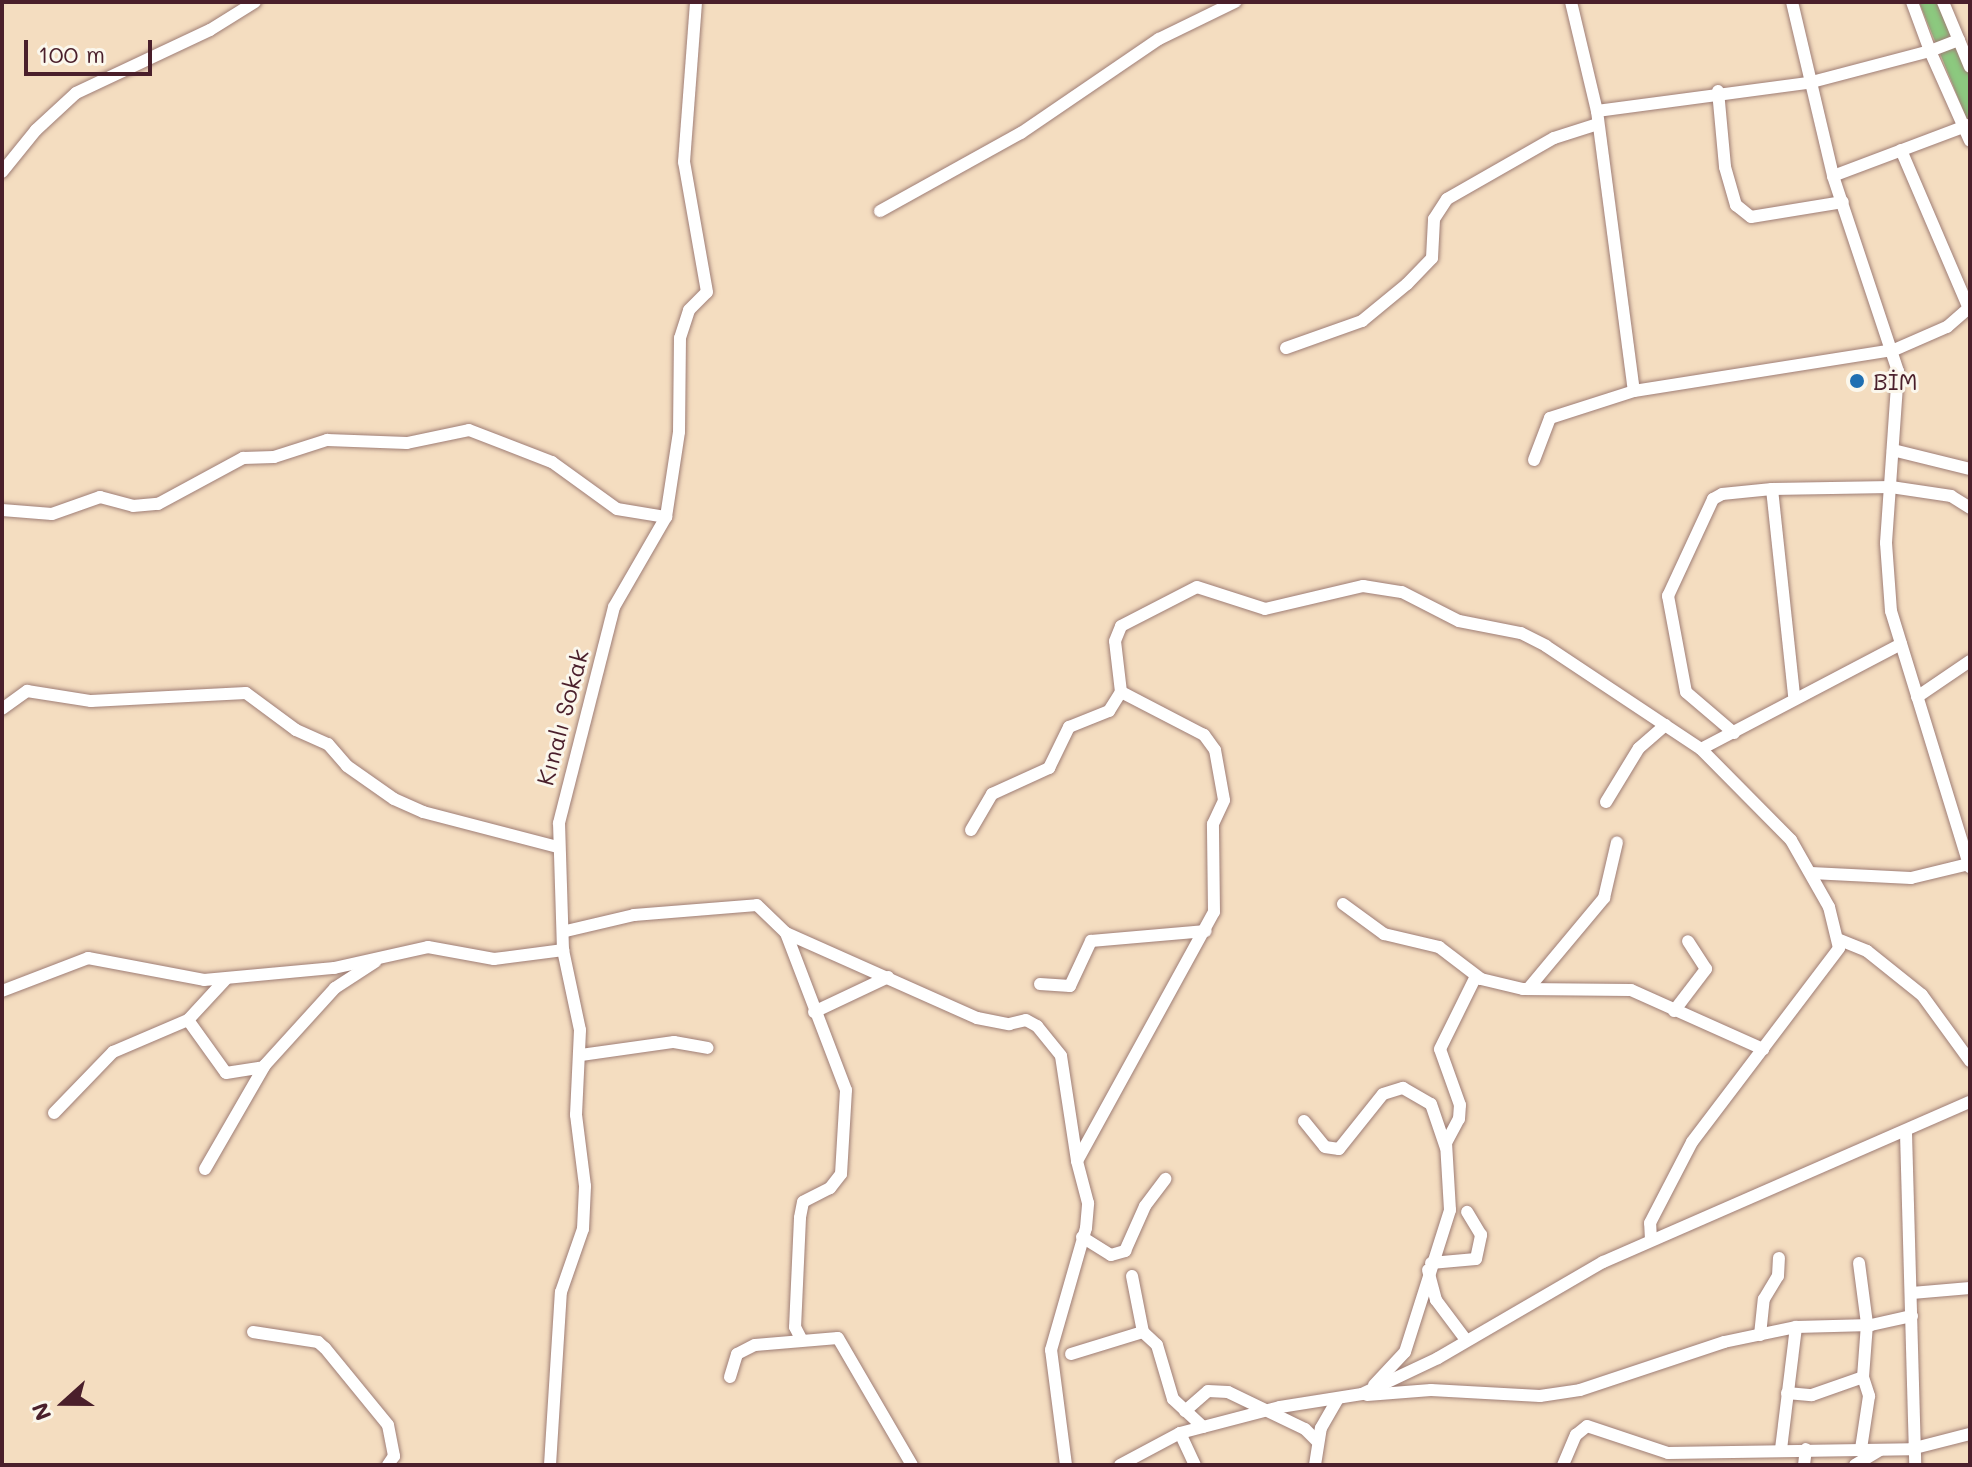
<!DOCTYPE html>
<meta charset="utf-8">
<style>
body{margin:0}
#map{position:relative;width:1972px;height:1467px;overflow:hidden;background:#f4ddc0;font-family:Mali,sans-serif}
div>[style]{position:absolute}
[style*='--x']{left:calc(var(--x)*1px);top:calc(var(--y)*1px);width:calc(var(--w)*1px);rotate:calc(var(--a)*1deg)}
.green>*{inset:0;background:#8cc97f}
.roads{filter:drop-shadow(0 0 2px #9f7e76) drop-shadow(0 0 2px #9f7e76)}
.minor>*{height:12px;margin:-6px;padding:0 6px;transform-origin:6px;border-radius:6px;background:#fff}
.dots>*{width:22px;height:22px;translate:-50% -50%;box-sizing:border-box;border:4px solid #fbf7ec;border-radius:50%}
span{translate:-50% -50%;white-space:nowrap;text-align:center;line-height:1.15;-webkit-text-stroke:6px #fbf7ec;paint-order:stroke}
.poi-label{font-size:24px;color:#4a1f2b}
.left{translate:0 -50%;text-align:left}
.street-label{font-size:24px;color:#4a1f2b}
.frame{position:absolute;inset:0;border:4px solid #4a1f2b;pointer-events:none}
.north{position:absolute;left:24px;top:1363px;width:80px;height:80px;-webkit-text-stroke:6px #fbf7ec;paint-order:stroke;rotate:249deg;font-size:22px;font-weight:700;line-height:32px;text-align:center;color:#4a1f2b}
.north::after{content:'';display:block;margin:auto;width:28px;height:36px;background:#4a1f2b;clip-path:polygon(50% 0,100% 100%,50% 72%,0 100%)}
.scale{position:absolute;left:24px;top:40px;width:128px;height:36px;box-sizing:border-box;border:4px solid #4a1f2b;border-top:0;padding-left:10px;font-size:24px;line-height:28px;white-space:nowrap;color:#4a1f2b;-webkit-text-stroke:6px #fbf7ec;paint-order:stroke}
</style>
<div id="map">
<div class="green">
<i style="clip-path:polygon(1919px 2px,1936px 2px,1970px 77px,1970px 127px)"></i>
</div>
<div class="roads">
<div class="minor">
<i style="--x:1571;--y:2;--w:112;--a:76.6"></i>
<i style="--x:1597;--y:111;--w:282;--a:82.5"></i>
<i style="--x:1634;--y:391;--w:263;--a:-9"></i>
<i style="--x:1894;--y:350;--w:58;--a:-23.5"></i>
<i style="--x:1947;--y:327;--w:30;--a:-41"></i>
<i style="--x:1792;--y:2;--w:179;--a:76.7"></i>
<i style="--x:1833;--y:176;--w:206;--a:71.6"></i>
<i style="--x:1898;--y:371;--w:172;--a:94"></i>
<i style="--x:1886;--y:543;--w:68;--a:85.8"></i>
<i style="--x:1891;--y:611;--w:268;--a:72.9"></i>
<i style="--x:1912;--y:2;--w:52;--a:69.8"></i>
<i style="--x:1930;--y:51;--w:31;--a:-21"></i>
<i style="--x:1943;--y:2;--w:70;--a:67.4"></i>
<i style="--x:1718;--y:91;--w:76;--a:84.7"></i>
<i style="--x:1725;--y:167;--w:40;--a:74"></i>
<i style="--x:1736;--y:205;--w:19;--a:39"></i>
<i style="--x:1751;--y:217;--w:93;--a:-9.3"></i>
<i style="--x:1597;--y:111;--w:213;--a:-7.6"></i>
<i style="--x:1808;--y:83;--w:126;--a:-14.7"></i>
<i style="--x:1930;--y:51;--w:98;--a:66"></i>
<i style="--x:1901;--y:150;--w:175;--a:66.8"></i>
<i style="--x:2;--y:172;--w:54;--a:-51"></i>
<i style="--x:36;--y:130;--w:54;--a:-42.8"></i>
<i style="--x:76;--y:93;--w:148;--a:-25.2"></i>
<i style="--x:210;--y:30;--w:53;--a:-31.9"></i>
<i style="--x:1833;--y:176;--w:145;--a:-20.6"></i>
<i style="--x:880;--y:211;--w:161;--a:-29"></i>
<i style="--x:1021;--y:133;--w:167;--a:-34.3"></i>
<i style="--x:1159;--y:39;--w:85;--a:-26"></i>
<i style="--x:1286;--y:348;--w:81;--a:-19.6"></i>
<i style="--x:1362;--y:321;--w:58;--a:-39.4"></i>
<i style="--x:1407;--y:284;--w:36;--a:-46"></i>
<i style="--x:1432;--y:258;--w:39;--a:-87"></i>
<i style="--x:1434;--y:219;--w:24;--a:-57"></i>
<i style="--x:1447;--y:199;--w:123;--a:-29.7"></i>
<i style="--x:1554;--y:138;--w:46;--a:-17.7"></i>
<i style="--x:1893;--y:450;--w:79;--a:13.9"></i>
<i style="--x:1534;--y:460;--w:45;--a:-69.1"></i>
<i style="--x:1550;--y:418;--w:88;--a:-17.8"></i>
<i style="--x:1772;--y:489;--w:208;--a:83.9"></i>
<i style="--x:2;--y:510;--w:50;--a:4.6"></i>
<i style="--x:52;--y:514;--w:51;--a:-19.5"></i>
<i style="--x:100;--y:497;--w:34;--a:15"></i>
<i style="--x:133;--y:506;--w:25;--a:-5"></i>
<i style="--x:158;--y:504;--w:97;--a:-28.4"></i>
<i style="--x:243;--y:458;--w:31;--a:-2"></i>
<i style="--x:274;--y:457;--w:56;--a:-17.8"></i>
<i style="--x:327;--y:440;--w:80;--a:2.1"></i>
<i style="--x:407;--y:443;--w:63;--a:-11.8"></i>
<i style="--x:469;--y:430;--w:89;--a:21.1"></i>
<i style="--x:552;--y:462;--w:80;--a:35.9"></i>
<i style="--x:617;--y:509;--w:50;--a:9.3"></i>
<i style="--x:1917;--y:697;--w:64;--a:-34.2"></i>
<i style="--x:2;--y:709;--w:31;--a:-36"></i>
<i style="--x:27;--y:691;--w:65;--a:8.9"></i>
<i style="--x:91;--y:701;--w:155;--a:-3"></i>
<i style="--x:246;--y:693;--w:62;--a:36.5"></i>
<i style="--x:296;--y:730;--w:35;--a:24"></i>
<i style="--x:328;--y:744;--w:29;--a:49"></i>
<i style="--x:347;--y:766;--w:57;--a:35.1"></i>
<i style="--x:394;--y:799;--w:32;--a:24"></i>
<i style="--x:423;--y:812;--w:138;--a:14.6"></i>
<i style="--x:1734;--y:733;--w:63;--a:-139.5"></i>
<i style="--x:1686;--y:692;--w:98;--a:-100.6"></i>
<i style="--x:1668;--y:596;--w:107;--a:-65.1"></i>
<i style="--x:1713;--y:499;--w:10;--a:-29"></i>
<i style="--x:1722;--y:494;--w:50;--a:-5.7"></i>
<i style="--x:1772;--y:489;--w:119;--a:-1"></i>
<i style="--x:1891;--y:487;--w:61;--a:8.5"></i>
<i style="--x:1951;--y:496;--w:22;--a:32"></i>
<i style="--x:1606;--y:802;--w:63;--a:-58.6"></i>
<i style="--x:1639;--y:748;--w:35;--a:-41"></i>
<i style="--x:971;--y:830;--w:42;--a:-59.7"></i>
<i style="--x:992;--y:794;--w:63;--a:-24.5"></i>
<i style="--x:1049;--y:768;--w:46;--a:-64"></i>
<i style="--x:1069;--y:727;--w:43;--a:-21.8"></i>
<i style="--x:1109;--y:711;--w:22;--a:-58"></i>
<i style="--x:1811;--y:873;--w:100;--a:2.9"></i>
<i style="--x:1911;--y:878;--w:60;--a:-13.6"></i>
<i style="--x:1343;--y:904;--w:51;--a:36.2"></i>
<i style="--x:1384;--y:934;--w:57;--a:13.3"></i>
<i style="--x:1439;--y:947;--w:53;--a:37.3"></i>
<i style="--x:1481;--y:979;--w:43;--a:13.4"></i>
<i style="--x:1523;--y:989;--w:108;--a:0.5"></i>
<i style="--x:1631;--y:990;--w:145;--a:24.1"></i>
<i style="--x:566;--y:931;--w:70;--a:-13.2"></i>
<i style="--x:634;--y:915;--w:123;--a:-4.6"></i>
<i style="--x:757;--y:905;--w:40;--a:44"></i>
<i style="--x:786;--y:933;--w:168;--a:69.1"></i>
<i style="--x:846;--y:1090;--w:84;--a:93.4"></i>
<i style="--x:841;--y:1174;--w:18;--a:128"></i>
<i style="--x:830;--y:1188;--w:30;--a:153"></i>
<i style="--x:803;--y:1202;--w:16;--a:101"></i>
<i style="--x:800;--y:1218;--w:109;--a:92.6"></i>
<i style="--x:795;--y:1327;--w:13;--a:63"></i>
<i style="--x:786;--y:933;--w:209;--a:24"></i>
<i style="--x:977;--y:1018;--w:33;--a:11"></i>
<i style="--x:1009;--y:1024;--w:17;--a:-13"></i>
<i style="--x:1026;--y:1020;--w:13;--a:29"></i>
<i style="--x:1037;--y:1026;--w:38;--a:51"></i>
<i style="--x:1061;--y:1056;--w:105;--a:81.3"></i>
<i style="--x:1840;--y:940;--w:29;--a:22"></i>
<i style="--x:1867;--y:951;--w:70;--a:38.7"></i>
<i style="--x:1922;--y:995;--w:82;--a:54"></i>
<i style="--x:1040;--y:984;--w:30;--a:4"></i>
<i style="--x:1070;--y:986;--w:50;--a:-65"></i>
<i style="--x:1091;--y:941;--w:115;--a:-5"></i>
<i style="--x:1528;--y:989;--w:119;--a:-50.1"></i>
<i style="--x:1604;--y:898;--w:57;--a:-76.9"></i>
<i style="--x:2;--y:991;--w:92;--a:-21"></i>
<i style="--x:88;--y:958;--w:118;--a:10.7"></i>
<i style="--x:204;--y:980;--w:131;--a:-5.3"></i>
<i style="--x:334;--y:968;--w:96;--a:-12.6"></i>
<i style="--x:428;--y:947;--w:67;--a:10.3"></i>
<i style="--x:494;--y:959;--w:70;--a:-7.4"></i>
<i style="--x:1674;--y:1011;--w:53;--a:-52.7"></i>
<i style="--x:1706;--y:969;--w:33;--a:-123"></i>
<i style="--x:814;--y:1012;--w:82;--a:-25.3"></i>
<i style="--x:188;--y:1020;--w:65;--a:54.4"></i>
<i style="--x:226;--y:1073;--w:38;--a:-9"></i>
<i style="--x:581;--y:1055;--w:94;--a:-8"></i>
<i style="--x:674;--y:1042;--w:34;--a:10"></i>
<i style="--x:54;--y:1113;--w:85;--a:-46"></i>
<i style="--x:113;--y:1052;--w:82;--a:-23.1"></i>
<i style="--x:188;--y:1020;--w:56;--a:-47.2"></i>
<i style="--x:1304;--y:1121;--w:33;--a:51"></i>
<i style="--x:1325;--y:1147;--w:14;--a:8"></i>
<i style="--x:1339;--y:1149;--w:70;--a:-51.3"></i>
<i style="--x:1383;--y:1094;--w:21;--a:-17"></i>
<i style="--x:1403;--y:1088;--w:32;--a:30"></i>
<i style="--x:1431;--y:1104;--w:46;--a:71.2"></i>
<i style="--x:1906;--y:1133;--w:332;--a:88.4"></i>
<i style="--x:205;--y:1169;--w:120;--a:-60"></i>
<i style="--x:265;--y:1065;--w:104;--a:-47.7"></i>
<i style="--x:335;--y:988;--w:48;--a:-33"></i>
<i style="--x:1082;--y:1237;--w:34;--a:32"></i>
<i style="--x:1111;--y:1255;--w:15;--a:-16"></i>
<i style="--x:1125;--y:1251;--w:49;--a:-66"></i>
<i style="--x:1145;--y:1206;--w:34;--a:-53"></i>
<i style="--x:1651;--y:1240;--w:17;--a:-93"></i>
<i style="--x:1650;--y:1223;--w:91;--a:-62.6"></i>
<i style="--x:1692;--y:1142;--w:243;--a:-52.8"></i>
<i style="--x:1839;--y:948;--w:42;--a:-103.7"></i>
<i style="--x:1829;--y:907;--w:77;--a:-119.6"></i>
<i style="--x:1791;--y:840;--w:128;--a:-134.7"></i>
<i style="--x:1431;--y:1263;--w:45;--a:-5.1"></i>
<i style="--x:1476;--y:1259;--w:25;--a:-78"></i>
<i style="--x:1481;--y:1235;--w:27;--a:-121"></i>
<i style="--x:1859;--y:1263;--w:62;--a:82.5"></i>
<i style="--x:1867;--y:1324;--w:53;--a:94.3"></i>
<i style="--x:1863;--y:1377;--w:20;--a:72"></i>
<i style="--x:1869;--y:1396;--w:54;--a:98.6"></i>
<i style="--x:1428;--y:1270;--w:31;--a:75"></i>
<i style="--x:1436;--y:1300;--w:50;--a:53.1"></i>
<i style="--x:1132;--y:1276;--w:57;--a:78.9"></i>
<i style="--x:1912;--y:1293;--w:58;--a:-4.9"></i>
<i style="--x:253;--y:1332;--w:66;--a:8.7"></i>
<i style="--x:318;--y:1342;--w:9;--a:41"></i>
<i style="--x:325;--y:1348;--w:99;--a:50.7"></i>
<i style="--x:388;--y:1425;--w:32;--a:79"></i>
<i style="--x:394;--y:1456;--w:11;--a:124"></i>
<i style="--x:1760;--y:1335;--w:36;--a:-84"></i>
<i style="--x:1764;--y:1299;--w:27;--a:-59"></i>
<i style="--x:1778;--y:1276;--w:18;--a:-87"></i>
<i style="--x:1071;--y:1354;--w:75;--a:-17"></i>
<i style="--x:1143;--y:1332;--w:19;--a:43"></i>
<i style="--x:1157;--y:1345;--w:56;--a:73.5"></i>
<i style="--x:1173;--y:1399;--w:41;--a:43"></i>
<i style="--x:730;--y:1377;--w:24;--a:-73"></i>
<i style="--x:737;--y:1354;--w:20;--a:-27"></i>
<i style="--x:755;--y:1345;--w:83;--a:-4.8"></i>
<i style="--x:838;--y:1338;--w:147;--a:59.8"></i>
<i style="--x:1374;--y:1385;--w:45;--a:-46.8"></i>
<i style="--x:1405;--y:1352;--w:149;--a:-72.4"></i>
<i style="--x:1450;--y:1210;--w:67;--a:-93.4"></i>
<i style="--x:1446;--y:1143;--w:27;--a:-62"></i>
<i style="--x:1459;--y:1119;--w:14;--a:-86"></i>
<i style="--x:1460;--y:1105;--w:59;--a:-109.7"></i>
<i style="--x:1440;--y:1049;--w:81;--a:-63.7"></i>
<i style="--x:1787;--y:1393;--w:25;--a:5"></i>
<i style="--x:1812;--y:1395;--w:54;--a:-19.4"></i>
<i style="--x:1367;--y:1395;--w:64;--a:-4.5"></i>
<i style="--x:1431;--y:1390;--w:109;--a:3.2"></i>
<i style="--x:1540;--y:1396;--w:40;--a:-8.5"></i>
<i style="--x:1580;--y:1390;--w:152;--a:-18.4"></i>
<i style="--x:1724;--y:1342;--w:74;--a:-11.8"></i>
<i style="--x:1796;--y:1327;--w:75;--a:-1.5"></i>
<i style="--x:1871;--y:1325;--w:42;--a:-12.4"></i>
<i style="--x:1185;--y:1411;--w:30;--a:-41"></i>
<i style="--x:1208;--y:1391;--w:20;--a:3"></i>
<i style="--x:1228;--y:1392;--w:85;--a:25.7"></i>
<i style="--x:1305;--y:1429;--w:18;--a:45"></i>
<i style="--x:1180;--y:1433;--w:35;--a:65"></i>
<i style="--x:1781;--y:1449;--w:123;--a:-83"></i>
<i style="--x:550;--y:1465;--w:173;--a:-86.4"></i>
<i style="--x:561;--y:1292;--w:67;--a:-70.8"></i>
<i style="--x:583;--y:1229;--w:43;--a:-87.3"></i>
<i style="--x:585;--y:1186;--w:72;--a:-97.2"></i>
<i style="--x:576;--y:1115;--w:85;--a:-87.3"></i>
<i style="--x:580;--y:1030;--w:82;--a:-102"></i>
<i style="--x:563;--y:950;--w:127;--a:-91.8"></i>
<i style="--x:559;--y:823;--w:223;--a:-75.7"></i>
<i style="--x:614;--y:607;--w:104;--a:-60"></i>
<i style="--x:666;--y:517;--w:86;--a:-81.3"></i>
<i style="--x:679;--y:432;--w:94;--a:-89.4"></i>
<i style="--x:680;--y:338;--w:29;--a:-72"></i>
<i style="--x:689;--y:310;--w:25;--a:-45"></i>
<i style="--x:707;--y:292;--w:132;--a:-100"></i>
<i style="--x:684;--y:162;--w:160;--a:-85.7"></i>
<i style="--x:1066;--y:1465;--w:116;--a:-97.4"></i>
<i style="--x:1051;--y:1350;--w:127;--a:-74"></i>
<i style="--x:1086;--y:1228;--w:25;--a:-85"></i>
<i style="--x:1088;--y:1203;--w:43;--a:-104.7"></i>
<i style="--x:1077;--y:1161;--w:284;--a:-61.2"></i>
<i style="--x:1214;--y:912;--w:88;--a:-90.7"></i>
<i style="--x:1213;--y:824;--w:26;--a:-65"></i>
<i style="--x:1224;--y:800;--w:51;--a:-100.2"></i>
<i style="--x:1215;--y:750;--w:19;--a:-126"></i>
<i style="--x:1204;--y:735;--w:93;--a:-152.6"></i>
<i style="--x:1121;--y:692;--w:51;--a:-96.7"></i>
<i style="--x:1115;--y:641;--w:16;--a:-68"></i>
<i style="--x:1121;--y:626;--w:85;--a:-27.2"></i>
<i style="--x:1197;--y:587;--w:71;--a:17.9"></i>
<i style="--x:1265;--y:609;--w:101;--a:-13.2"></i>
<i style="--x:1363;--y:586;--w:39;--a:9"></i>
<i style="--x:1402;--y:592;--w:64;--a:27"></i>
<i style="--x:1459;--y:621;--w:63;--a:11"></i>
<i style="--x:1521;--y:633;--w:28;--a:27"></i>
<i style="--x:1546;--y:646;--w:186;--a:33.6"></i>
<i style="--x:1701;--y:749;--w:226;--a:-27.7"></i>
<i style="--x:1120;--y:1465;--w:68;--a:-28.1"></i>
<i style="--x:1180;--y:1433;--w:103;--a:-14.6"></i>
<i style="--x:1280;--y:1407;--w:83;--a:-9"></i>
<i style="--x:1362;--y:1394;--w:84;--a:-25.3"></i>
<i style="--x:1438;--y:1358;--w:191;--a:-30.2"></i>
<i style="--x:1603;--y:1262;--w:400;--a:-23.6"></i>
<i style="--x:1315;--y:1465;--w:37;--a:-81"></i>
<i style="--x:1321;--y:1428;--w:32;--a:-60"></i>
<i style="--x:1563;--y:1465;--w:33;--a:-67"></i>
<i style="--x:1576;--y:1435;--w:14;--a:-39"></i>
<i style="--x:1587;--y:1426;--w:85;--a:18.4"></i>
<i style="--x:1668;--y:1453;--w:243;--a:-0.9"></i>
<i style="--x:1911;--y:1449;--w:61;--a:-14.3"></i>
<i style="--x:1804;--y:1465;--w:16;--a:-83"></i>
<i style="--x:1855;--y:1465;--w:29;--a:-31"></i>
</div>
</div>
<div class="dots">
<i style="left:1857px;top:381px;background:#1f6fb2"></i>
</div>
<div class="poi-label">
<span class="left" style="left:1873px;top:381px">BİM</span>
</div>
<div class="street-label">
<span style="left:562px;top:717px;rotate:-75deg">Kınalı Sokak</span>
</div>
<div class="frame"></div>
<div class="north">N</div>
<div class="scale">100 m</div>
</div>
